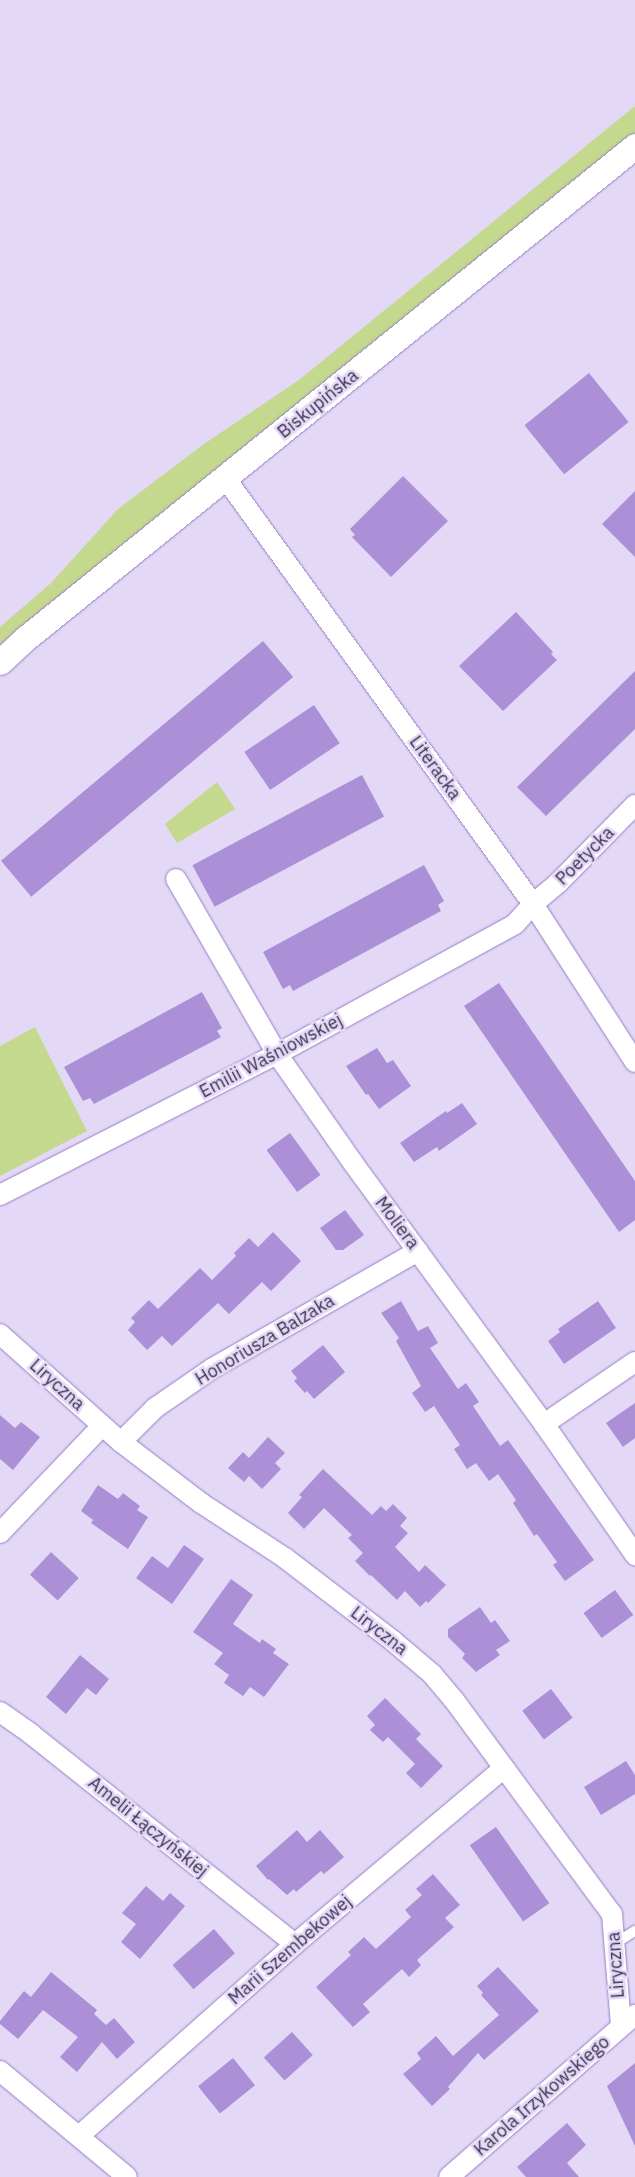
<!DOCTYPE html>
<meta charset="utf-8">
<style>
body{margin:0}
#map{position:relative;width:635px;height:2177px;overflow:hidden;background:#e3d9f7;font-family:"IBM Plex Sans",sans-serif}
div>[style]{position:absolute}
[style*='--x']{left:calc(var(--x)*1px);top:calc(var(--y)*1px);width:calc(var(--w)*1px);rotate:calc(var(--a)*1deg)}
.green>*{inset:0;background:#c4d88e}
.building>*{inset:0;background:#ab90d7;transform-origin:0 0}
.roads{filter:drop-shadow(0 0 1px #997ec4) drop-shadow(0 0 1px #997ec4)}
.service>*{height:10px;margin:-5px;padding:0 5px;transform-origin:5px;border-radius:5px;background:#fff}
.minor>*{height:20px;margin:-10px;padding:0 10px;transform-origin:10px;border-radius:10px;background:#fff}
.tertiary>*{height:25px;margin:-12.5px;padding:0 12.5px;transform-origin:12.5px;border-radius:12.5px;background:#fff}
span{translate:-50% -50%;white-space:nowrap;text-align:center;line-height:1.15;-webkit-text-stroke:5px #e3d9f7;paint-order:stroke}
.street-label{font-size:18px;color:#3c314f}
</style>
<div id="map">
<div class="green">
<i style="clip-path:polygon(635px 106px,635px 136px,0 649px,0 627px,51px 583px,118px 509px,204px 444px,299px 380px)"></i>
<i style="clip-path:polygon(217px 782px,235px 809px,177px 843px,165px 824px)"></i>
<i style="clip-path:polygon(35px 1027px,87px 1131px,0 1176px,0 1046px)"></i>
</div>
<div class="building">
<i style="left:589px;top:373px;width:63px;height:83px;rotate:51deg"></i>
<i style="clip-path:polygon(403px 476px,448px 521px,391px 577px,352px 537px,355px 535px,350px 529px)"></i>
<i style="clip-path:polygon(635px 491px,635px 557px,602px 524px)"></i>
<i style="clip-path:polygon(516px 612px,553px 652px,551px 654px,557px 660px,503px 711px,459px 666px)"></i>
<i style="left:263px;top:641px;width:47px;height:342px;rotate:50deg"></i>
<i style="clip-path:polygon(635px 671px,635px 729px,546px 816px,517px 787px)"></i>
<i style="left:314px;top:705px;width:46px;height:84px;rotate:56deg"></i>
<i style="left:362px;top:775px;width:47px;height:192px;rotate:62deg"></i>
<i style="clip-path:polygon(424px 865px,444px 901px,438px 905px,441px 911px,293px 991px,290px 985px,283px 989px,263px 952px)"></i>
<i style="clip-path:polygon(499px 983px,635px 1181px,635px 1220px,619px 1232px,464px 1006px)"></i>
<i style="clip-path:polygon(202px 992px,222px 1028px,217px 1031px,221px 1037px,94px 1104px,90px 1098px,83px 1101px,64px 1067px)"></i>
<i style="clip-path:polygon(377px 1048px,387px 1063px,393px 1060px,411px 1086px,379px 1109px,368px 1094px,366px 1095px,346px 1066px)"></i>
<i style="clip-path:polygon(462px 1103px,477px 1124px,439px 1151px,437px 1147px,414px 1162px,400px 1143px,446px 1111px,447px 1113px)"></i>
<i style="left:290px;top:1133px;width:52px;height:29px;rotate:54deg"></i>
<i style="clip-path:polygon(345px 1210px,364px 1235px,343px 1250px,336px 1250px,320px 1228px)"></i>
<i style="clip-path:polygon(273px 1232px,301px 1261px,271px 1291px,262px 1282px,229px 1314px,218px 1303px,172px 1346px,162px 1336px,147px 1350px,128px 1330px,135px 1322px,131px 1318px,149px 1300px,158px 1309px,200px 1268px,212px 1280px,236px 1256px,234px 1253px,249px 1238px,258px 1247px)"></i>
<i style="clip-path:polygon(401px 1301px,418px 1331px,428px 1326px,438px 1343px,430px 1348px,458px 1389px,466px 1383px,479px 1402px,473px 1406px,500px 1446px,508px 1440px,594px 1560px,565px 1581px,553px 1565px,557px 1562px,537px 1534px,534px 1536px,513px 1503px,516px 1500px,498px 1474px,489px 1481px,476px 1463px,467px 1469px,454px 1449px,460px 1445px,434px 1406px,425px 1412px,412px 1393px,421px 1386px,396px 1341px,399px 1338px,381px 1313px)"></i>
<i style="clip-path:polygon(598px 1301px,616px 1328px,564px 1364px,548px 1341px,560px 1332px,558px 1329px)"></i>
<i style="clip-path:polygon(323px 1345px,345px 1372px,314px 1399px,307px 1391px,305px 1393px,294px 1381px,297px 1378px,291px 1371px)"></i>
<i style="clip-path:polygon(635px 1403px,635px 1438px,623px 1447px,606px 1423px)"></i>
<i style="clip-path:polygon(0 1415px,15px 1428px,21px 1422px,40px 1437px,13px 1470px,0 1459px)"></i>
<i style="clip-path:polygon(268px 1437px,285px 1453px,275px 1463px,281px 1469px,262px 1489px,249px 1476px,244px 1482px,228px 1468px,243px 1452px,249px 1458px)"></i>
<i style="clip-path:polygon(323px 1469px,372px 1515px,381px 1506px,386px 1511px,393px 1504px,407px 1518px,400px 1526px,408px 1533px,395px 1547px,419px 1572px,425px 1565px,446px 1585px,428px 1603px,426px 1601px,420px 1607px,405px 1591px,397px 1600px,371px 1575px,370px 1576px,355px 1561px,363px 1553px,348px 1538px,352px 1535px,324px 1508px,304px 1529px,288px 1513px,302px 1497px,299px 1495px)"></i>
<i style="clip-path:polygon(98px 1485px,118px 1499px,123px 1493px,140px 1506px,137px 1510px,148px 1517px,128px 1549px,91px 1523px,93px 1520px,81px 1511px)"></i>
<i style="clip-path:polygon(184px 1545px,204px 1559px,172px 1604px,136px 1578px,152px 1556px,168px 1568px)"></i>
<i style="left:51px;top:1552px;width:38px;height:31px;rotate:43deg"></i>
<i style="clip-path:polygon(231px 1579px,253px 1595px,233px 1624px,260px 1643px,262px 1639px,276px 1649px,273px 1653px,289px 1664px,264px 1697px,250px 1687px,243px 1696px,224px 1683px,229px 1675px,214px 1664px,223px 1653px,193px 1632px)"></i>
<i style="left:615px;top:1590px;width:31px;height:39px;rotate:54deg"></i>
<i style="clip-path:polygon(480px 1607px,491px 1623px,495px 1620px,510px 1641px,496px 1650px,500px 1655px,476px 1672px,462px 1658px,465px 1654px,448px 1637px,448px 1629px)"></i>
<i style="clip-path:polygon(80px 1655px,109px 1679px,96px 1695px,87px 1688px,66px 1714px,46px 1697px)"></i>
<i style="left:551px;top:1689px;width:36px;height:36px;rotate:53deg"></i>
<i style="clip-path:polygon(385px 1698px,421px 1734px,416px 1739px,443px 1766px,421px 1788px,406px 1773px,415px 1764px,388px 1737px,383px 1742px,370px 1730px,375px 1725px,367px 1716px)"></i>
<i style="clip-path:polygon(626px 1761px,635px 1775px,635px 1794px,601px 1815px,584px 1787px)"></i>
<i style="left:496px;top:1827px;width:93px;height:32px;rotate:55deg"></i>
<i style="clip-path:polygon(297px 1830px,307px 1842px,320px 1830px,344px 1857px,324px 1874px,321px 1871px,296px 1892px,294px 1889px,287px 1895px,269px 1879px,268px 1880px,256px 1866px)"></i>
<i style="clip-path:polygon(433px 1874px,460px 1905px,445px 1918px,454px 1927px,417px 1960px,421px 1965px,409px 1977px,402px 1969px,363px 2004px,370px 2012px,353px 2027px,316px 1987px,351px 1955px,348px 1952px,364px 1937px,376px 1949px,411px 1917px,405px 1910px,422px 1895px,416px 1889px)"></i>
<i style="clip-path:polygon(146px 1886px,163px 1901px,170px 1893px,185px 1906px,140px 1959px,121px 1942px,136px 1924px,122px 1913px)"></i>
<i style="left:214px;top:1929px;width:32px;height:55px;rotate:49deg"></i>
<i style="clip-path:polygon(498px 1967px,539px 2011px,484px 2060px,478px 2053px,448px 2087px,450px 2089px,432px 2106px,403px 2074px,421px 2059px,417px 2053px,436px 2036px,453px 2056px,499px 2015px,481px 1995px,483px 1993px,477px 1986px)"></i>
<i style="clip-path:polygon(51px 1972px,97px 2010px,94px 2014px,106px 2025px,114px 2018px,135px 2042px,117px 2059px,102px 2042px,77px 2072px,60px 2057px,78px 2037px,43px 2010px,18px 2039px,0 2024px,0 2021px,24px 1991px,31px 1997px)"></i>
<i style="left:292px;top:2032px;width:31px;height:38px;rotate:48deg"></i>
<i style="left:233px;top:2058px;width:35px;height:45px;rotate:51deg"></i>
<i style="clip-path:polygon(635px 2063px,635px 2146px,607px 2086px)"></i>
<i style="clip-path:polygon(567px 2123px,586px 2145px,567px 2163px,579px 2177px,526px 2177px,517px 2167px)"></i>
</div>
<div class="roads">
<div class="service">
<i style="--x:614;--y:1944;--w:25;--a:-32"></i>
</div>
<div class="minor">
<i style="--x:226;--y:479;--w:524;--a:54.16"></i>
<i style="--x:533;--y:904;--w:188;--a:57.2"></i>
<i style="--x:176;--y:879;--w:202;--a:60"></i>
<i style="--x:277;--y:1054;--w:133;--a:55.1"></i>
<i style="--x:353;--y:1163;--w:323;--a:53.8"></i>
<i style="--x:544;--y:1424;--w:160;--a:55.2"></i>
<i style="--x:0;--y:1195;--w:311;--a:-27"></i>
<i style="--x:277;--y:1054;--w:271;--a:-28.6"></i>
<i style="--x:515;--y:924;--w:27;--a:-48"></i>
<i style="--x:533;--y:904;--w:33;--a:-40"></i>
<i style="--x:558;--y:883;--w:110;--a:-45.4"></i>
<i style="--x:0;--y:1334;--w:162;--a:41.8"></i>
<i style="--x:121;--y:1442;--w:101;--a:37.3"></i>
<i style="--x:201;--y:1503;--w:100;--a:33.2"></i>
<i style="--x:285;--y:1558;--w:136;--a:37.5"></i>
<i style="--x:393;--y:1641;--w:51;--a:40.2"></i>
<i style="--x:432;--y:1674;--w:34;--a:50"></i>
<i style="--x:454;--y:1700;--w:266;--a:53.6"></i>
<i style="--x:612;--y:1914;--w:112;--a:85.4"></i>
<i style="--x:544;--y:1424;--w:110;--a:-34.3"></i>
<i style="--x:121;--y:1442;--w:48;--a:-45"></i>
<i style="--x:155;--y:1408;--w:70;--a:-34.6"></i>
<i style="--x:213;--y:1368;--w:236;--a:-29.7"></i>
<i style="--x:0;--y:1533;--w:148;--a:-46.4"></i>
<i style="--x:0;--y:1712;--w:38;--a:35"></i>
<i style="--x:31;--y:1734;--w:337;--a:38.5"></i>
<i style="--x:0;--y:2071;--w:165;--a:39.8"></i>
<i style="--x:79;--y:2136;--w:289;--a:-41.6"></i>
<i style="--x:295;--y:1944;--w:273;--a:-40.1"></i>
<i style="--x:449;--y:2177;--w:247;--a:-41.1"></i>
</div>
<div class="tertiary">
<i style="--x:0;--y:662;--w:35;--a:-43"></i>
<i style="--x:26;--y:638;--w:783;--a:-38.93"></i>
</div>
</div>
<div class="street-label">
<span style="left:318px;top:404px;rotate:-39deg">Biskupińska</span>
<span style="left:435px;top:768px;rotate:54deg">Literacka</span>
<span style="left:585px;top:856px;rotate:-45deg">Poetycka</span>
<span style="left:271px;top:1056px;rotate:-28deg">Emilii Waśniowskiej</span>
<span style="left:397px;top:1223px;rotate:53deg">Moliera</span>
<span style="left:265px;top:1340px;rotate:-31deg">Honoriusza Balzaka</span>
<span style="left:57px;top:1385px;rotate:42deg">Liryczna</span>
<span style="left:379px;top:1631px;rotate:38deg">Liryczna</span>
<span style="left:148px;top:1827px;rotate:39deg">Amelii Łączyńskiej</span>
<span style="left:290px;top:1950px;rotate:-41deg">Marii Szembekowej</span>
<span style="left:616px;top:1965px;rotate:-94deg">Liryczna</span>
<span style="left:542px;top:2096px;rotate:-41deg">Karola Irzykowskiego</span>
</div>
</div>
